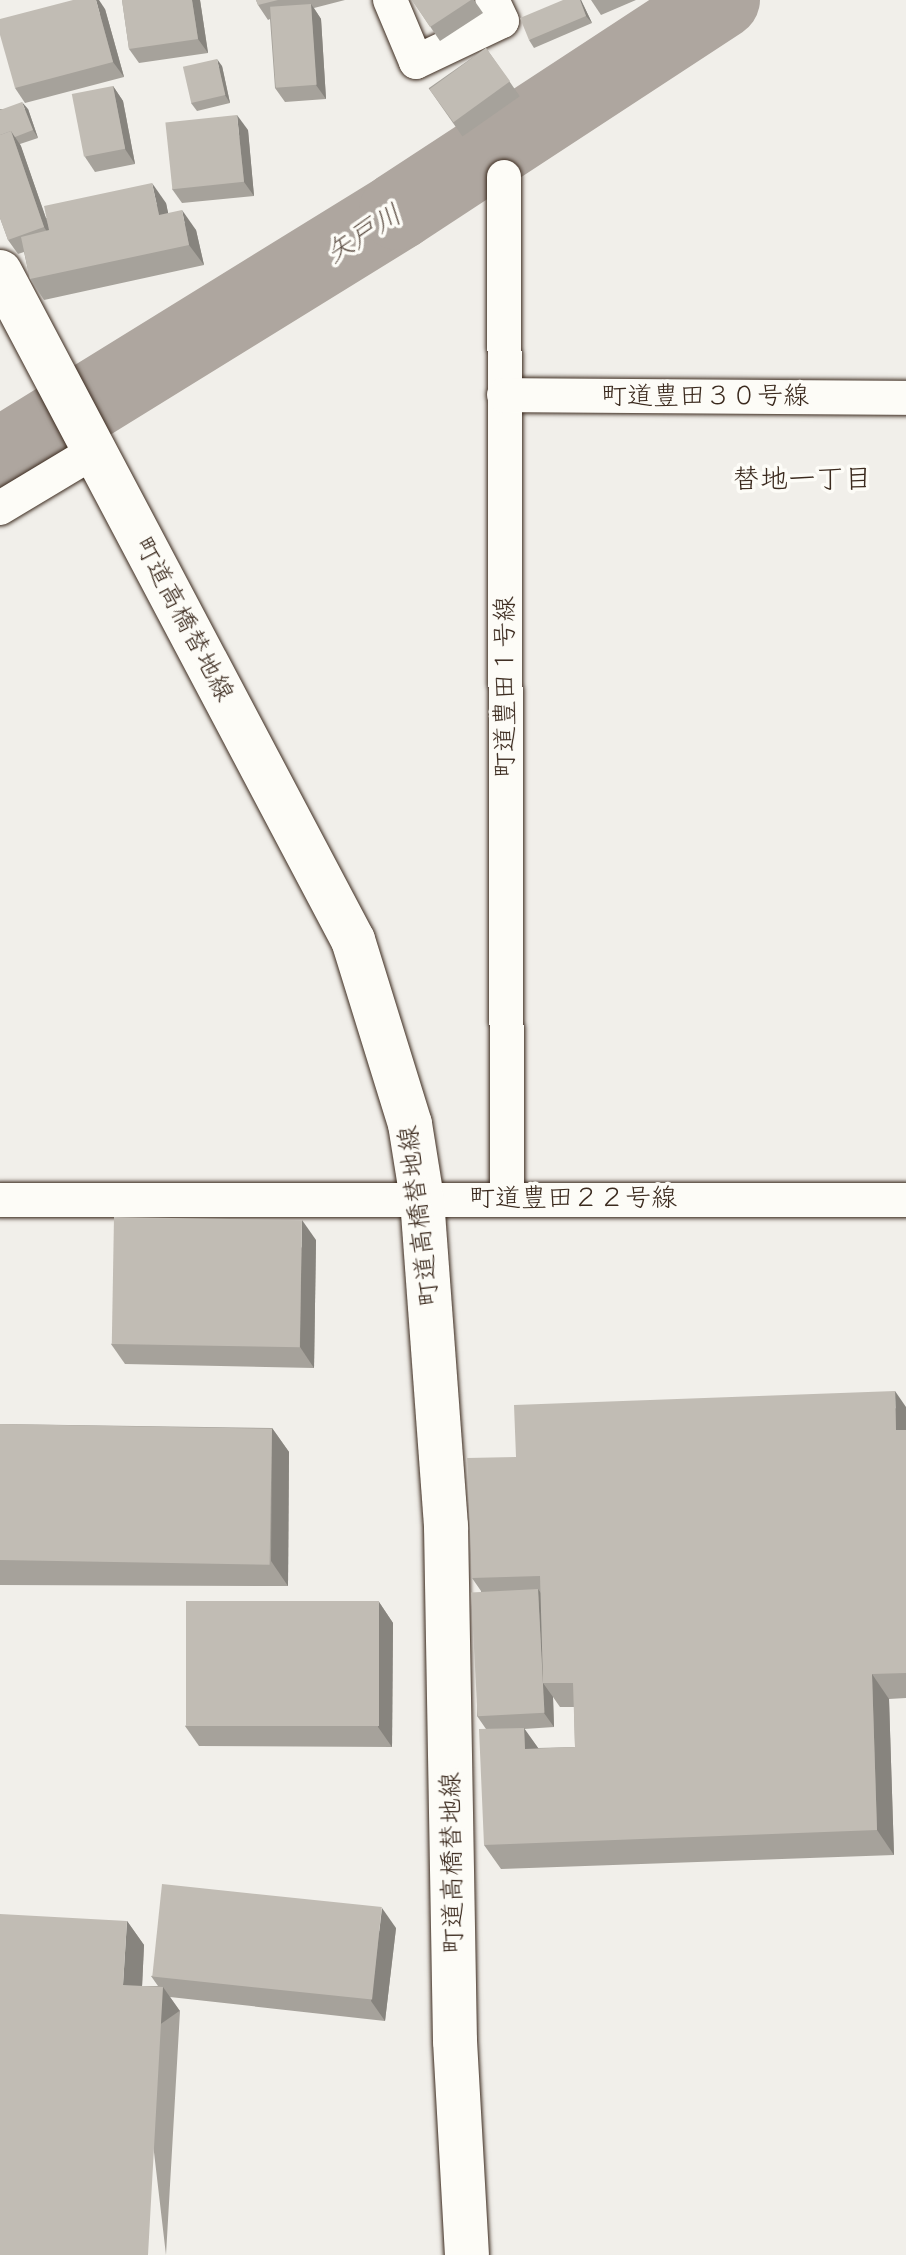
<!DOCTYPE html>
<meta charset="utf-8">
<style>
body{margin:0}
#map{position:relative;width:906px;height:2255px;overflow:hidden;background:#f1efea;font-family:Itim,"Klee One",sans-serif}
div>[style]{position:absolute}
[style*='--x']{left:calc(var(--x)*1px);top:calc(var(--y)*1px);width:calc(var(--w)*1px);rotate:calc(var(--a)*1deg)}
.river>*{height:78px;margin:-39px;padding:0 39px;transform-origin:39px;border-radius:39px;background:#aea69f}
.roads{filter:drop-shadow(0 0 2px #3b2a1e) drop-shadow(0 0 2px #3b2a1e)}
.street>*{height:34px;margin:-17px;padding:0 17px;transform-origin:17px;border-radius:17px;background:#fdfcf7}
.secondary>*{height:44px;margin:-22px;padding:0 22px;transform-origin:22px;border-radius:22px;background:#fdfcf7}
.wall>*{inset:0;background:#a6a29b;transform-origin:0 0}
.shaded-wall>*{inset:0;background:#87847e;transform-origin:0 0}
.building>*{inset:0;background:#c1bcb4;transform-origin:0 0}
span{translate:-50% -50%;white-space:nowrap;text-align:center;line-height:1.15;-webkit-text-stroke:7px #fdfcf7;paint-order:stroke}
.street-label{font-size:26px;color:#3b2a1e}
.water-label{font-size:28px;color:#63554b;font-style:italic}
.neighbourhood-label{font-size:28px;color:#3b2a1e}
</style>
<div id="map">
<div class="river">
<i style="--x:0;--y:457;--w:468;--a:-31.7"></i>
<i style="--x:398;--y:211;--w:386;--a:-33.2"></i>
</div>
<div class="roads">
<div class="street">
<i style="--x:390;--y:0;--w:67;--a:67.2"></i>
<i style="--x:416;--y:62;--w:95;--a:-25.5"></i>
<i style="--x:502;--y:21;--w:23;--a:-115"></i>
<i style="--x:504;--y:177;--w:1020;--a:89.83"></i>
<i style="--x:504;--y:395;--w:402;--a:0.4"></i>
<i style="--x:0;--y:508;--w:111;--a:-31"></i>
<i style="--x:0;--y:1200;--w:906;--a:0"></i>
</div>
<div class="secondary">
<i style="--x:0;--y:272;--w:756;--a:62.15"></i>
<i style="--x:353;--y:940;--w:193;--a:72.8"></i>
<i style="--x:410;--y:1124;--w:76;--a:80.9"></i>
<i style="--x:422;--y:1199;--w:328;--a:85.8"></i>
<i style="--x:446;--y:1526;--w:515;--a:89"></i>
<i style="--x:455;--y:2041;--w:214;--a:86.8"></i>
</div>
</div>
<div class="wall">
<i style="clip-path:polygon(122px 0,200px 0,208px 53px,139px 63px,129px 49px)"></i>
<i style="clip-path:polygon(256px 0,345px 0,314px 8px,321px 19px,326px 99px,285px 102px,275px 88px,270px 19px,268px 20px,258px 5px)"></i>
<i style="clip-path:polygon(412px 0,474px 0,483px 13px,440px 41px)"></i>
<i style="clip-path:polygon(581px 0,592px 23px,534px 48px,529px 40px)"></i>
<i style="clip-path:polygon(591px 0,636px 0,601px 15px)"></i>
<i style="clip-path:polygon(105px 9px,124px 77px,25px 103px,15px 88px)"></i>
<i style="left:486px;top:48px;width:59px;height:70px;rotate:55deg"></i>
<i style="clip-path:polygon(222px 66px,230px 103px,197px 111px,191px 103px)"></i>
<i style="clip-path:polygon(113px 86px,123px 101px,135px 164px,95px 172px,85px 157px)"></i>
<i style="clip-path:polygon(0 109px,28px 109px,38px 138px,20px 144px,46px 218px,166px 203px,168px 213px,196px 230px,204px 265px,44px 300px,30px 279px,24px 252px,18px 254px,8px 240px,0 218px)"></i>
<i style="clip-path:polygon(248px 130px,254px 196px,182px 203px,172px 189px)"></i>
<i style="clip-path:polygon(316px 1240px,314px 1368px,125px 1364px,111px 1344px)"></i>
<i style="clip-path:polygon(evenodd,906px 1407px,906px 1698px,889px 1699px,894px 1855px,501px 1869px,484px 1845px,486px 1729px,477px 1716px,481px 1591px,472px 1578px,516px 1457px,906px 1407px,553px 1697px,560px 1707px,574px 1707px,575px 1747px,538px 1748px,524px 1729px,554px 1727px,553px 1697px)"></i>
<i style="clip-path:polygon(0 1424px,272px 1428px,289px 1452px,288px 1586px,0 1585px)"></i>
<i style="clip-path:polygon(379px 1602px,393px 1623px,392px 1747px,199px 1746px,185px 1726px)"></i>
<i style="clip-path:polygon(127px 1921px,144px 1945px,142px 1986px,158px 1986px,151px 1976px,396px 1928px,385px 2021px,170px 1997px,180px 2011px,166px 2255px)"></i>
</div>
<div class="shaded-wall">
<i style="clip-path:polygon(96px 0,99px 0,105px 9px,124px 77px,113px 62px)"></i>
<i style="clip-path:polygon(192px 0,200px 0,208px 53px,198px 39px)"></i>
<i style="clip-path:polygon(580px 0,581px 0,592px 23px,586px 16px)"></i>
<i style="clip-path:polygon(311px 4px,321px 19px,326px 99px,316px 85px)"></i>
<i style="clip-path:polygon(217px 59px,222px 66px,230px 103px,225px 95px)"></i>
<i style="clip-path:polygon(113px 86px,123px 101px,135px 164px,125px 149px)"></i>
<i style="clip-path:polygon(22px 102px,28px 109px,38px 138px,33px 130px)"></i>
<i style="clip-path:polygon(237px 115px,248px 130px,254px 196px,244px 182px)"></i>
<i style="clip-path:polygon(11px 131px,21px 146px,54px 242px,44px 227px)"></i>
<i style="clip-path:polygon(152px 183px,166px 203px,173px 236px,159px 215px)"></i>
<i style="clip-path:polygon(182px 210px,196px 230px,204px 265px,189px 245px)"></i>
<i style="clip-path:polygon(302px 1220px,316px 1240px,314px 1368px,300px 1347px)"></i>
<i style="clip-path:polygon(895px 1391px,906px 1407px,906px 1444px,896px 1430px)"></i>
<i style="clip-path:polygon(272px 1428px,289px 1452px,288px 1586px,271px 1561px)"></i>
<i style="clip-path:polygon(538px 1589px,548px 1603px,543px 1683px,553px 1697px,554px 1727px,544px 1713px)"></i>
<i style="clip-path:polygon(379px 1602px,393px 1623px,392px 1747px,378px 1727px)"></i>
<i style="clip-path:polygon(872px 1674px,889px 1699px,894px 1855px,877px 1830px)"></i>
<i style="clip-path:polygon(524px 1728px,541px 1752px,525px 1749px)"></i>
<i style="clip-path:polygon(382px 1908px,396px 1928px,385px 2021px,371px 2001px)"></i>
<i style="clip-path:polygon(127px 1921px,144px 1945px,141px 2009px,123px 1985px)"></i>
<i style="left:163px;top:1987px;width:29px;height:268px;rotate:55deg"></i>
</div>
<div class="building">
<i style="clip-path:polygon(73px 0,96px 0,113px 62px,15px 88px,0 35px,0 19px)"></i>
<i style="clip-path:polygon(122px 0,192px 0,198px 39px,129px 49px)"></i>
<i style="clip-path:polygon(256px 0,278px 0,258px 5px)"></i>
<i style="clip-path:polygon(412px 0,471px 0,430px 27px)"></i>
<i style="clip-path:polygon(563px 0,580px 0,586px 16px,529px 40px,520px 18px)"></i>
<i style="left:311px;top:4px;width:81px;height:41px;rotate:86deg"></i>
<i style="left:486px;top:48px;width:41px;height:70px;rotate:54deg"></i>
<i style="left:217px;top:59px;width:37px;height:35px;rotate:77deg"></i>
<i style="left:113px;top:86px;width:64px;height:42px;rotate:79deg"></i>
<i style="clip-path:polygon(22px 102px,33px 130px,15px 137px,11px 131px,0 135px,0 110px)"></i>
<i style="left:237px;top:115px;width:67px;height:72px;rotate:84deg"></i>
<i style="clip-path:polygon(11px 131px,44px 227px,8px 240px,0 218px,0 135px)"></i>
<i style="clip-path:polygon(152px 183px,159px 215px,182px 210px,189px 245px,30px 279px,21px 237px,49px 230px,44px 206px)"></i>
<i style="left:114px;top:1217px;width:188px;height:127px;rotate:1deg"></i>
<i style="clip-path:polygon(895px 1391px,896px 1430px,906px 1430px,906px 1673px,872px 1674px,877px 1830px,484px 1845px,479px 1729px,524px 1728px,525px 1749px,575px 1747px,573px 1683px,543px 1683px,540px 1576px,472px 1578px,467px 1458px,516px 1457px,514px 1405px)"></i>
<i style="left:0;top:1424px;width:272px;height:136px;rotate:1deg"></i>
<i style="left:538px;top:1589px;width:124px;height:67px;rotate:87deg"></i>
<i style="left:186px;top:1601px;width:193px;height:125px"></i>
<i style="left:162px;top:1884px;width:221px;height:93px;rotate:6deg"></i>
<i style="clip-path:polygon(0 1914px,127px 1921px,123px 1985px,163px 1987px,148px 2255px,0 2255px)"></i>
</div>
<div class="street-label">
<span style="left:705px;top:396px">町道豊田３０号線</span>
<span style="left:184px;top:619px;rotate:62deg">町道高橋替地線</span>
<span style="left:505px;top:687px;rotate:-90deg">町道豊田１号線</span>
<span style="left:573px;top:1198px">町道豊田２２号線</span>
<span style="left:419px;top:1216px;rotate:-97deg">町道高橋替地線</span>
<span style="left:452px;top:1863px;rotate:-91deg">町道高橋替地線</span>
</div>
<div class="water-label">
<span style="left:363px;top:233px;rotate:-32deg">矢戸川</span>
</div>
<div class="neighbourhood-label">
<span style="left:802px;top:478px">替地一丁目</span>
</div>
</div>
